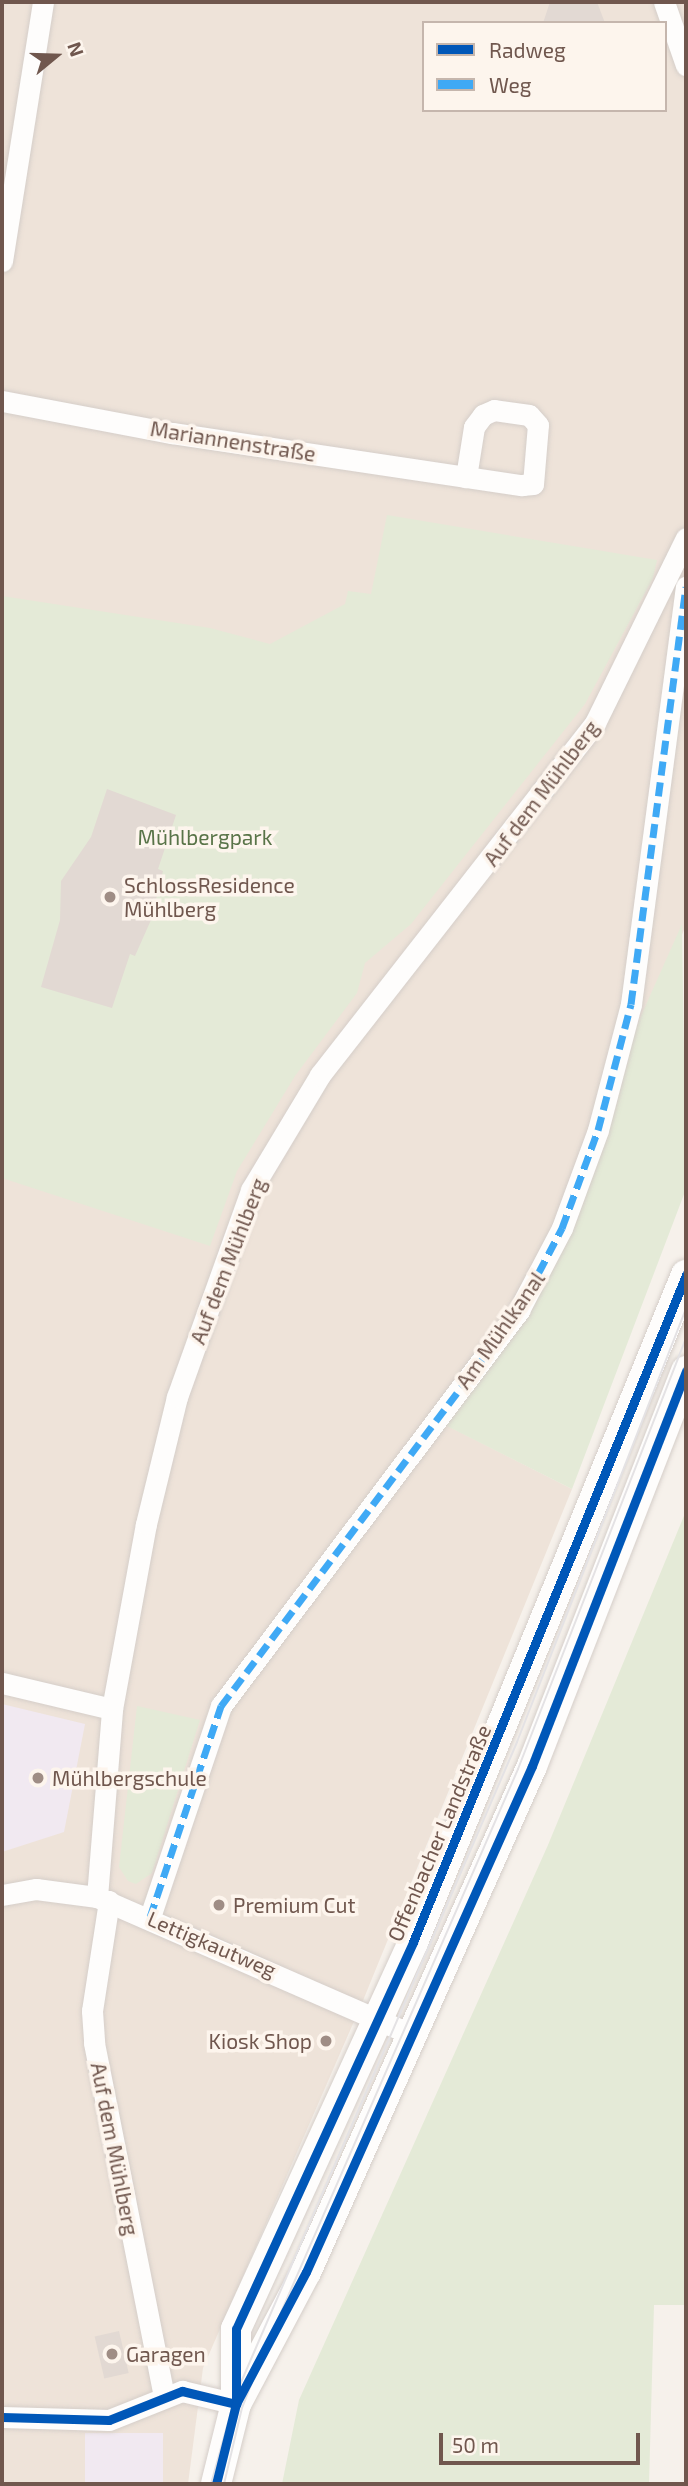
<!DOCTYPE html>
<meta charset="utf-8">
<style>
body{margin:0}
#map{position:relative;width:688px;height:2486px;overflow:hidden;background:#f6f1eb;font-family:"Exo 2",sans-serif}
div>[style]{position:absolute}
[style*='--x']{left:calc(var(--x)*1px);top:calc(var(--y)*1px);width:calc(var(--w)*1px);rotate:calc(var(--a)*1deg)}
.residential>*{inset:0;background:#eee3d9}
.education>*{inset:0;background:#f1e9f1;transform-origin:0 0}
.green>*{inset:0;background:#e4ead7}
.building>*{inset:0;background:#e2d9d3;transform-origin:0 0}
.roads{filter:drop-shadow(0 0 2px #d5cec9) drop-shadow(0 0 2px #d5cec9)}
.minor>*{height:21px;margin:-10.5px;padding:0 10.5px;transform-origin:10.5px;border-radius:10.5px;background:#fefdfc}
.secondary>*{height:30px;margin:-15px;padding:0 15px;transform-origin:15px;border-radius:15px;background:#fefdfc}
.tram>*{height:2px;margin:-1px;padding:0 1px;transform-origin:1px;border-radius:1px;background:#e4e2e4}
.quiet>*{height:7px;margin-top:-3.5px;transform-origin:0;background:repeating-linear-gradient(90deg,#3fa9f5 0 14px,transparent 0 21px)}
.cycleway>*{height:9px;margin:-4.5px;padding:0 4.5px;transform-origin:4.5px;border-radius:4.5px;background:#0057b8}
.dots>*{width:19px;height:19px;translate:-50% -50%;box-sizing:border-box;border:4px solid #fdf5ed;border-radius:50%}
span{translate:-50% -50%;white-space:nowrap;text-align:center;line-height:1.15;-webkit-text-stroke:7px #fdf5ed;paint-order:stroke}
.street-label{font-size:21px;color:#70574e}
.park-label{font-size:21px;color:#597448}
.poi-label{font-size:21px;color:#70574e}
.left{translate:0 -50%;text-align:left}
.right{translate:-100% -50%;text-align:right}
.frame{position:absolute;inset:0;border:4px solid #70574e;pointer-events:none}
.legend{position:absolute;left:422px;top:21px;width:245px;height:91px;box-sizing:border-box;background:#fdf5ed;border:2px solid #c5b6ad;margin:0;padding:9px 12px;list-style:none;font-size:21px;color:#70574e}
.legend li{display:flex;align-items:center;gap:14px;height:35px}
.legend b{width:35px;border:2px solid #c5b6ad}
.north{position:absolute;left:21px;top:21px;width:70px;height:70px;-webkit-text-stroke:5px #fdf5ed;paint-order:stroke;rotate:71deg;font-size:19px;font-weight:700;line-height:28px;text-align:center;color:#70574e}
.north::after{content:'';display:block;margin:auto;width:24px;height:32px;background:#70574e;clip-path:polygon(50% 0,100% 100%,50% 72%,0 100%)}
.scale{position:absolute;left:439px;top:2433px;width:201px;height:32px;box-sizing:border-box;border:4px solid #70574e;border-top:0;padding-left:9px;font-size:21px;line-height:24px;white-space:nowrap;color:#70574e;-webkit-text-stroke:5px #fdf5ed;paint-order:stroke}
</style>
<div id="map">
<div class="residential">
<i style="clip-path:polygon(evenodd,2px 2px,686px 2px,686px 925px,544px 1270px,438px 1421px,572px 1489px,362px 2003px,203px 2368px,188px 2484px,2px 2484px,2px 2px,424px 23px,665px 23px,665px 110px,424px 110px,424px 23px)"></i>
</div>
<div class="education">
<i style="clip-path:polygon(2px 1704px,85px 1724px,64px 1832px,2px 1852px)"></i>
<i style="left:85px;top:2433px;width:78px;height:51px"></i>
</div>
<div class="green">
<i style="clip-path:polygon(387px 515px,657px 560px,653px 578px,585px 704px,411px 924px,365px 963px,357px 993px,295px 1076px,237px 1171px,210px 1246px,2px 1178px,2px 596px,210px 628px,270px 644px,345px 604px,348px 591px,371px 594px)"></i>
<i style="clip-path:polygon(682px 924px,686px 1189px,572px 1489px,437px 1421px,544px 1270px,616px 1072px)"></i>
<i style="clip-path:polygon(686px 1511px,686px 2305px,654px 2305px,649px 2484px,282px 2484px,299px 2400px,548px 1845px)"></i>
<i style="clip-path:polygon(137px 1706px,200px 1720px,152px 1873px,136px 1884px,128px 1881px,119px 1867px)"></i>
</div>
<div class="building">
<i style="clip-path:polygon(550px 2px,597px 2px,605px 23px,543px 23px)"></i>
<i style="clip-path:polygon(107px 789px,176px 815px,158px 869px,163px 871px,151px 920px,135px 956px,130px 954px,112px 1008px,41px 987px,60px 920px,61px 881px,91px 837px)"></i>
<i style="left:119px;top:2331px;width:43px;height:25px;rotate:77deg"></i>
</div>
<div class="roads">
<div class="minor">
<i style="--x:664;--y:2;--w:67;--a:70.8"></i>
<i style="--x:2;--y:261;--w:262;--a:-81"></i>
<i style="--x:2;--y:401;--w:173;--a:10.7"></i>
<i style="--x:172;--y:433;--w:354;--a:8.5"></i>
<i style="--x:522;--y:485;--w:11;--a:-5"></i>
<i style="--x:533;--y:484;--w:59;--a:-85.2"></i>
<i style="--x:538;--y:425;--w:13;--a:-132"></i>
<i style="--x:529;--y:415;--w:35;--a:-172"></i>
<i style="--x:494;--y:410;--w:12;--a:156"></i>
<i style="--x:483;--y:415;--w:15;--a:127"></i>
<i style="--x:474;--y:427;--w:51;--a:99.1"></i>
<i style="--x:2;--y:1683;--w:113;--a:13.3"></i>
<i style="--x:2;--y:1895;--w:35;--a:-10"></i>
<i style="--x:36;--y:1889;--w:62;--a:7.5"></i>
<i style="--x:97;--y:1897;--w:345;--a:23.6"></i>
<i style="--x:97;--y:1897;--w:189;--a:-85.4"></i>
<i style="--x:112;--y:1709;--w:188;--a:-79.6"></i>
<i style="--x:146;--y:1524;--w:131;--a:-76.3"></i>
<i style="--x:177;--y:1397;--w:220;--a:-70.3"></i>
<i style="--x:251;--y:1190;--w:134;--a:-59"></i>
<i style="--x:320;--y:1075;--w:447;--a:-52"></i>
<i style="--x:595;--y:723;--w:206;--a:-63.8"></i>
<i style="--x:109;--y:1901;--w:111;--a:98.8"></i>
<i style="--x:92;--y:2011;--w:32;--a:86"></i>
<i style="--x:94;--y:2043;--w:359;--a:78.8"></i>
<i style="--x:150;--y:1917;--w:223;--a:-71.4"></i>
<i style="--x:221;--y:1706;--w:496;--a:-53"></i>
<i style="--x:519;--y:1310;--w:93;--a:-62.3"></i>
<i style="--x:562;--y:1228;--w:104;--a:-69.8"></i>
<i style="--x:598;--y:1130;--w:130;--a:-75.3"></i>
<i style="--x:631;--y:1004;--w:421;--a:-82.5"></i>
<i style="--x:2;--y:2417;--w:107;--a:1.6"></i>
<i style="--x:109;--y:2420;--w:79;--a:-21.7"></i>
<i style="--x:182;--y:2391;--w:56;--a:13.5"></i>
</div>
<div class="secondary">
<i style="--x:236;--y:2404;--w:75;--a:-90"></i>
<i style="--x:236;--y:2329;--w:426;--a:-65.4"></i>
<i style="--x:413;--y:1942;--w:721;--a:-67.74"></i>
<i style="--x:216;--y:2484;--w:82;--a:-76"></i>
<i style="--x:236;--y:2404;--w:149;--a:-62.1"></i>
<i style="--x:306;--y:2272;--w:554;--a:-65.93"></i>
<i style="--x:532;--y:1766;--w:424;--a:-68.7"></i>
</div>
</div>
<div class="tram">
<i style="--x:211;--y:2484;--w:93;--a:-74.5"></i>
<i style="--x:236;--y:2394;--w:710;--a:-66.68"></i>
<i style="--x:517;--y:1742;--w:466;--a:-68.7"></i>
<i style="--x:224;--y:2484;--w:78;--a:-76.7"></i>
<i style="--x:242;--y:2408;--w:63;--a:-68.7"></i>
<i style="--x:265;--y:2349;--w:633;--a:-66.43"></i>
<i style="--x:518;--y:1769;--w:464;--a:-68.7"></i>
</div>
<div class="quiet">
<i style="--x:150;--y:1917;--w:223;--a:-71.4"></i>
<i style="--x:221;--y:1706;--w:496;--a:-53"></i>
<i style="--x:519;--y:1310;--w:93;--a:-62.3"></i>
<i style="--x:562;--y:1228;--w:104;--a:-69.8"></i>
<i style="--x:598;--y:1130;--w:130;--a:-75.3"></i>
<i style="--x:631;--y:1004;--w:421;--a:-82.5"></i>
</div>
<div class="cycleway">
<i style="--x:236;--y:2404;--w:75;--a:-90"></i>
<i style="--x:236;--y:2329;--w:426;--a:-65.4"></i>
<i style="--x:413;--y:1942;--w:721;--a:-67.74"></i>
<i style="--x:2;--y:2417;--w:107;--a:1.6"></i>
<i style="--x:109;--y:2420;--w:79;--a:-21.7"></i>
<i style="--x:182;--y:2391;--w:56;--a:13.5"></i>
<i style="--x:216;--y:2484;--w:82;--a:-76"></i>
<i style="--x:236;--y:2404;--w:149;--a:-62.1"></i>
<i style="--x:306;--y:2272;--w:554;--a:-65.93"></i>
<i style="--x:532;--y:1766;--w:424;--a:-68.7"></i>
</div>
<div class="dots">
<i style="left:110px;top:897px;background:#9f8d85"></i>
<i style="left:38px;top:1778px;background:#9f8d85"></i>
<i style="left:219px;top:1905px;background:#9f8d85"></i>
<i style="left:326px;top:2041px;background:#9f8d85"></i>
<i style="left:112px;top:2354px;background:#9f8d85"></i>
</div>
<div class="street-label">
<span style="left:233px;top:441px;rotate:9deg">Mariannenstraße</span>
<span style="left:541px;top:793px;rotate:-53deg">Auf dem Mühlberg</span>
<span style="left:228px;top:1261px;rotate:-69deg">Auf dem Mühlberg</span>
<span style="left:500px;top:1330px;rotate:-55deg">Am Mühlkanal</span>
<span style="left:439px;top:1833px;rotate:-67deg">Offenbacher Landstraße</span>
<span style="left:212px;top:1944px;rotate:23deg">Lettigkautweg</span>
<span style="left:115px;top:2149px;rotate:79deg">Auf dem Mühlberg</span>
</div>
<div class="park-label">
<span style="left:205px;top:837px">Mühlbergpark</span>
</div>
<div class="poi-label">
<span class="left" style="left:124px;top:897px">SchlossResidence<br>Mühlberg</span>
<span class="left" style="left:52px;top:1778px">Mühlbergschule</span>
<span class="left" style="left:233px;top:1905px">Premium Cut</span>
<span class="right" style="left:312px;top:2041px">Kiosk Shop</span>
<span class="left" style="left:126px;top:2354px">Garagen</span>
</div>
<div class="frame"></div>
<ul class="legend">
<li><b style="height:9px;background:#0057b8"></b>Radweg</li>
<li><b style="height:9px;background:#3fa9f5"></b>Weg</li>
</ul>
<div class="north">N</div>
<div class="scale">50 m</div>
</div>
